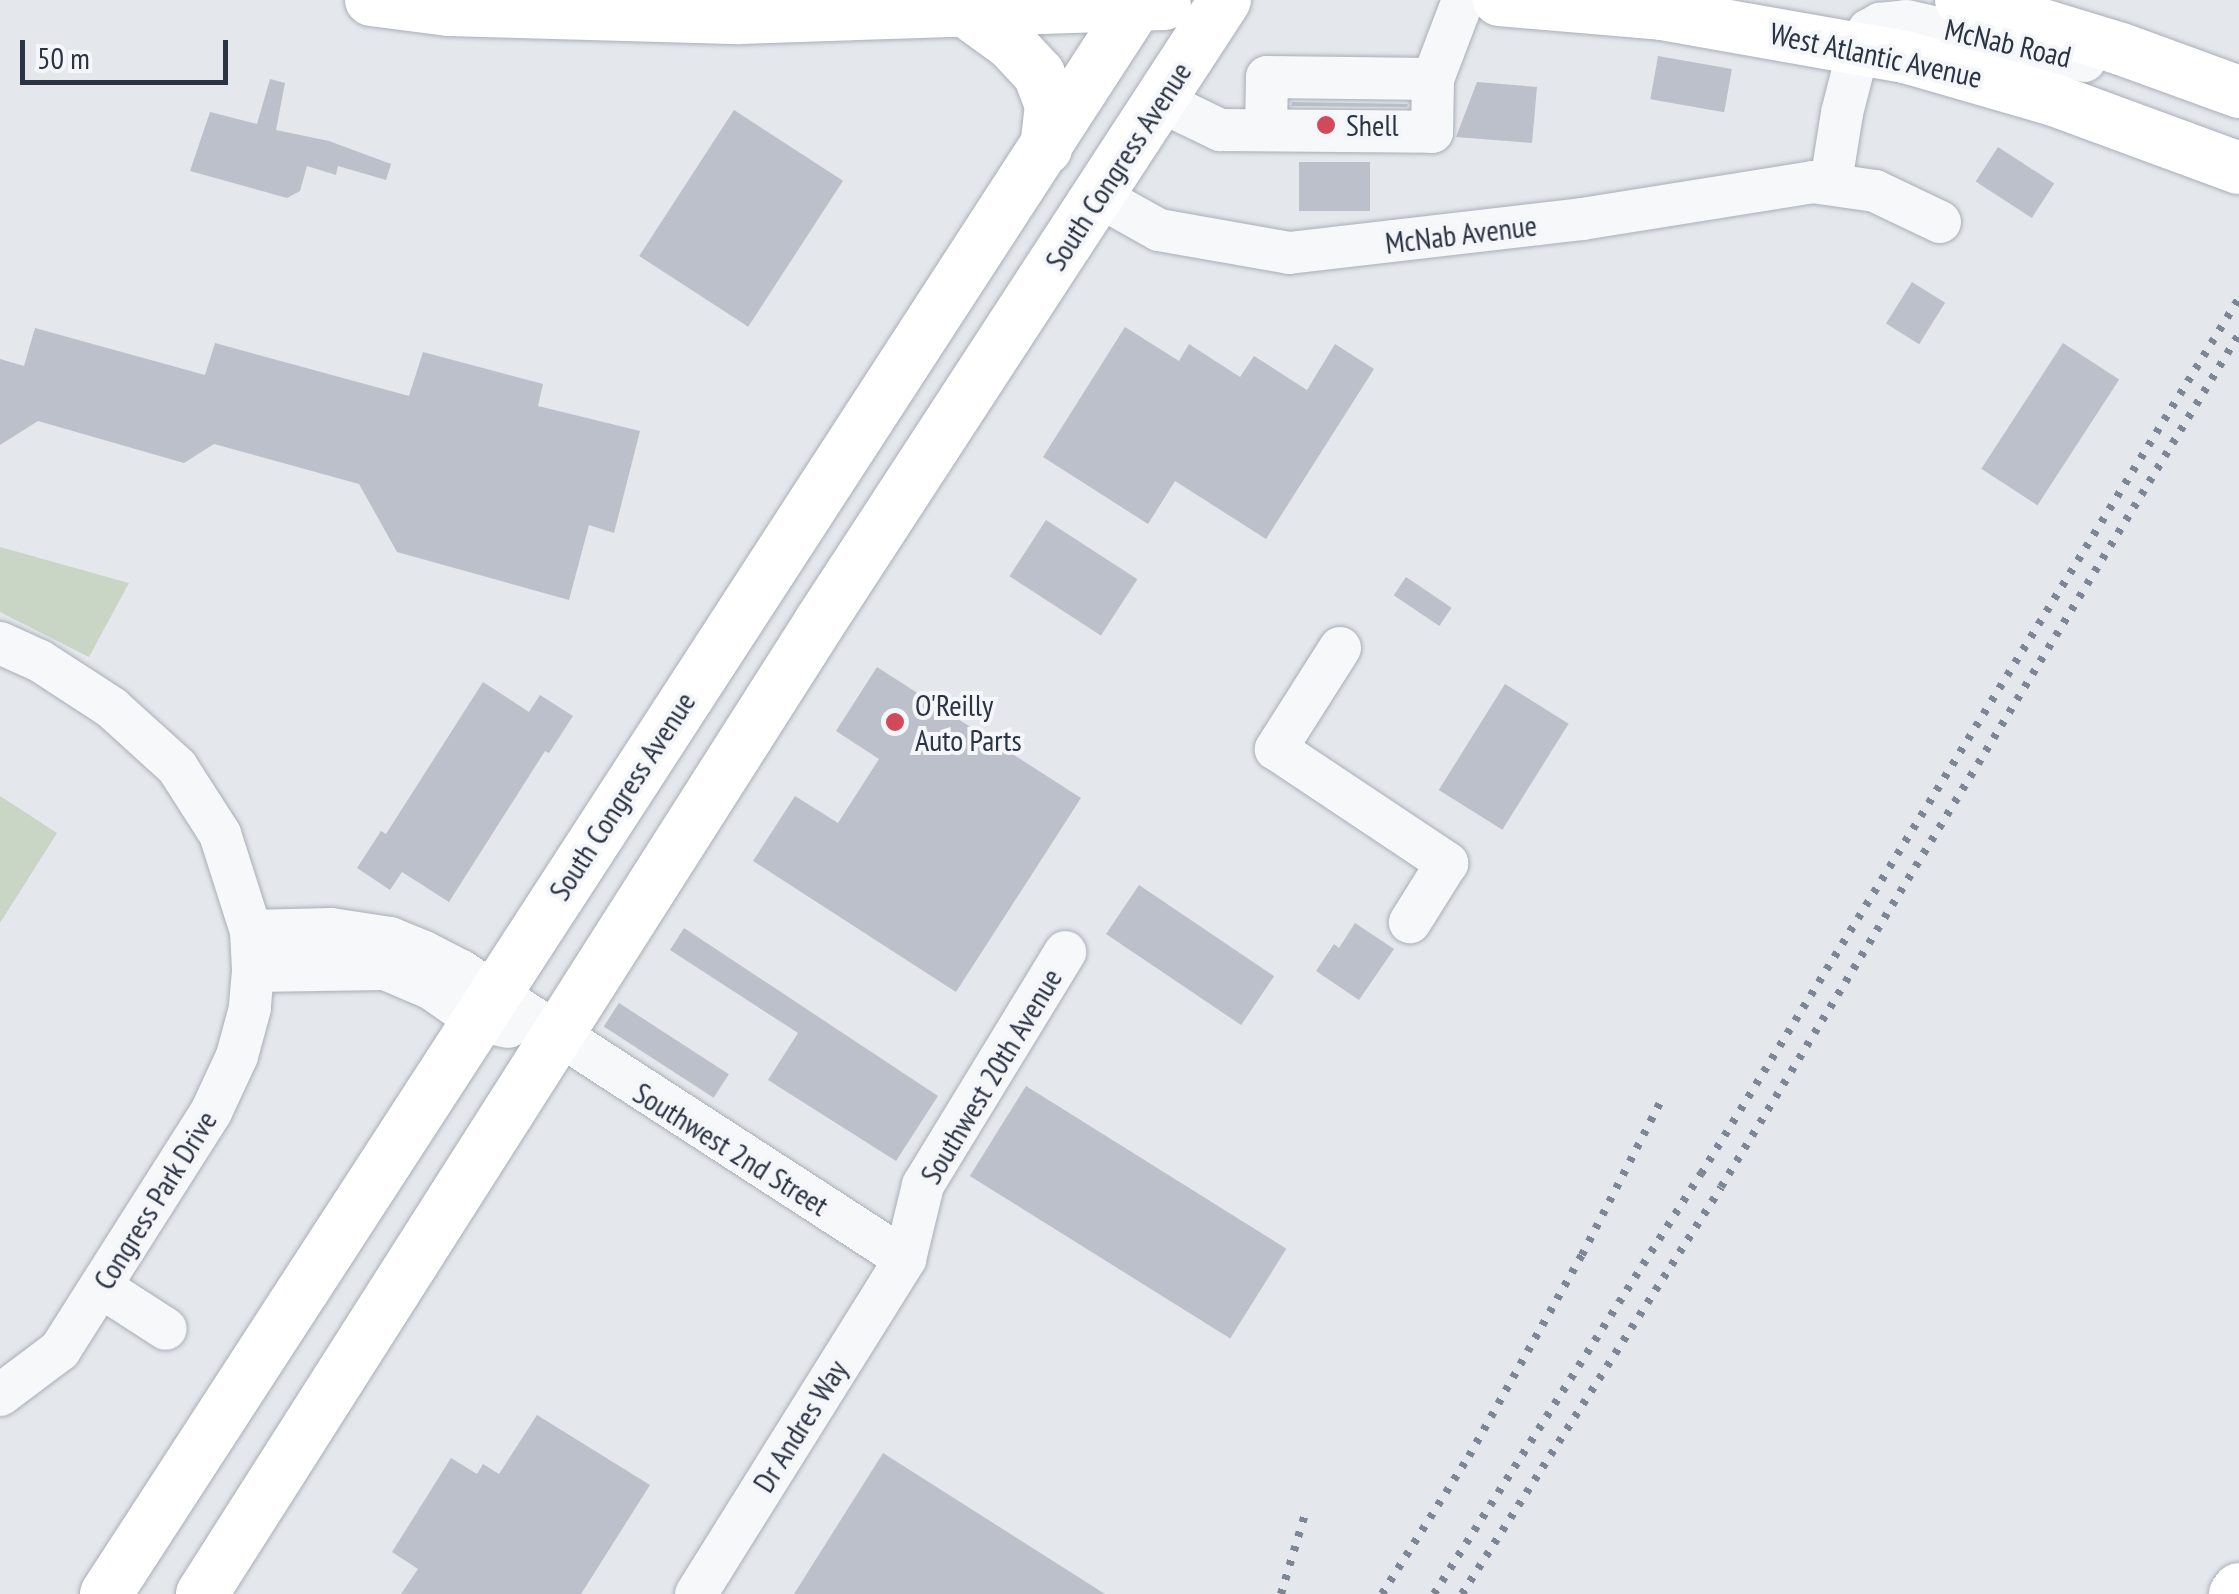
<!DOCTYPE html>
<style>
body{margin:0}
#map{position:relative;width:2239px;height:1594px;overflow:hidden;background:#e4e7ec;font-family:"PT Sans Narrow",sans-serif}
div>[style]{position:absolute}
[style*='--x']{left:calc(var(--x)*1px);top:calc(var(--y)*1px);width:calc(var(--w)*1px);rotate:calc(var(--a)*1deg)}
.green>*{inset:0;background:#c9d6c5}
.building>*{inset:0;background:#bbc0ca;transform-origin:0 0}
.roads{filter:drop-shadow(0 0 2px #a9aeb7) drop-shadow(0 0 2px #a9aeb7)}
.minor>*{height:42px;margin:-21px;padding:0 21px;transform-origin:21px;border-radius:21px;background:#f7f8fa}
.major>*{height:52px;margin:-26px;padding:0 26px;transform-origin:26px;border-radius:26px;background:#fff}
.highway>*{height:55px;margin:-27.5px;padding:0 27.5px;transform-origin:27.5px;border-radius:27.5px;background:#fff}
.rail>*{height:8px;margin-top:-4px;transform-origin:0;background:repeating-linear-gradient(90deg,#7d8696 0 5px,transparent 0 15px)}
.dots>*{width:28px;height:28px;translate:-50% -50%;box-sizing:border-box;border:5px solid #f4f6f9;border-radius:50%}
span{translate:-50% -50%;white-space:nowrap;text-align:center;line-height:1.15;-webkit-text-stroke:8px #f4f6f9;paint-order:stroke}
.street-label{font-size:30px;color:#2b3445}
.poi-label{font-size:30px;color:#2b3445}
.left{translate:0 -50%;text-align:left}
.scale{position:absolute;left:20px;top:40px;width:208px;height:45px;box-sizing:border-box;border:5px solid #2b3445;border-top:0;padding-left:12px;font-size:30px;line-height:35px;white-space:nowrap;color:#2b3445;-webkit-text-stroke:8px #f4f6f9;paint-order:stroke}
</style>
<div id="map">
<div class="green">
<i style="clip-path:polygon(0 547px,129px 583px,89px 657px,0 612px)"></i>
<i style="clip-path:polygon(0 796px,57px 833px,0 923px)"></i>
</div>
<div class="building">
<i style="left:1658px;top:56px;width:75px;height:44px;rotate:10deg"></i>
<i style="clip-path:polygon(270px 79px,285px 83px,276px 130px,329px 141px,391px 164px,386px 180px,338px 166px,336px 175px,307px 166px,300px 191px,287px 198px,190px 171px,210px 112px,257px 124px)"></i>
<i style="clip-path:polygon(1477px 82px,1537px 87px,1532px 143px,1456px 137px)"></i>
<i style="clip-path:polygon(1292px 102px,1408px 104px,1407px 107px,1291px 106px)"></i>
<i style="left:734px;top:110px;width:130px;height:174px;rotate:33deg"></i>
<i style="left:1998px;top:147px;width:67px;height:41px;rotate:33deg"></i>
<i style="left:1299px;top:162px;width:71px;height:49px"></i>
<i style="left:1912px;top:282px;width:39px;height:49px;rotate:32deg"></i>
<i style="clip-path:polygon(1125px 327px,1179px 361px,1189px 344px,1240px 377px,1254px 356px,1307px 390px,1335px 344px,1374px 369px,1266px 539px,1175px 481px,1148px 524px,1043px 457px)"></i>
<i style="clip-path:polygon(35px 328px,205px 375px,215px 343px,409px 396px,423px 352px,543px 384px,538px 406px,640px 431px,614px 533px,589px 525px,569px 600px,397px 552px,359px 484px,214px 444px,184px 463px,38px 421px,0 445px,0 359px,24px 366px)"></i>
<i style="left:2063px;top:343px;width:67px;height:150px;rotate:33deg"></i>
<i style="left:1046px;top:520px;width:109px;height:67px;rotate:33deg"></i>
<i style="left:1406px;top:577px;width:55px;height:22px;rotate:34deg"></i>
<i style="clip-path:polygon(877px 667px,1081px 798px,956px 992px,753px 861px,795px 796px,838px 823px,879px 759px,836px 731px)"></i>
<i style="clip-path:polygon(483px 682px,529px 712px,540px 695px,573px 716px,549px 753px,545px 751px,449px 902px,402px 872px,390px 890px,357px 868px,381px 831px,386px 834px)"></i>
<i style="left:1505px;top:684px;width:75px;height:125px;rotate:32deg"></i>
<i style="left:1139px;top:885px;width:163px;height:59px;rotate:34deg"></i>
<i style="clip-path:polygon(1355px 923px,1394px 949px,1359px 1000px,1316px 971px,1334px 944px,1339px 948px)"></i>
<i style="clip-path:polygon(684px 928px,938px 1096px,896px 1161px,768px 1080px,798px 1033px,670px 950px)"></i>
<i style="left:619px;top:1003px;width:131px;height:28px;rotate:33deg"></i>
<i style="left:1026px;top:1086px;width:307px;height:106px;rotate:32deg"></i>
<i style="clip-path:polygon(537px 1415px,650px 1485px,581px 1594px,401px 1594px,418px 1569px,392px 1552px,451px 1458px,477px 1474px,483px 1464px,499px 1474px)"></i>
<i style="clip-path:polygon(883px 1453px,1105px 1594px,794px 1594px)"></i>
</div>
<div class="roads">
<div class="minor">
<i style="--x:1433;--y:79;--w:85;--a:-69.2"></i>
<i style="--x:1160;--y:101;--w:67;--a:25.8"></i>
<i style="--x:1220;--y:130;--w:212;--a:0.5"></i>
<i style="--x:1432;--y:132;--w:53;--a:-88.9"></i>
<i style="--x:1433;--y:79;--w:166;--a:-179.3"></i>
<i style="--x:1267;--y:77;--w:53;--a:91.1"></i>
<i style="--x:1831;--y:182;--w:70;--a:-80.9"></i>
<i style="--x:1842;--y:113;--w:68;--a:-75.6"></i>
<i style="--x:1859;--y:47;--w:20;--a:-60"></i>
<i style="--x:1869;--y:30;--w:13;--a:-29"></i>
<i style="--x:1880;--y:24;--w:27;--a:-6"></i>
<i style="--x:1907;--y:21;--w:182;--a:12.7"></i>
<i style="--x:1098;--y:196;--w:70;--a:29.1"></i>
<i style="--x:1159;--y:230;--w:132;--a:10"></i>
<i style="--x:1289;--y:253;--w:295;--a:-6.6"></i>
<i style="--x:1582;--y:219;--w:233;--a:-9.1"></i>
<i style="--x:1812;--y:182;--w:64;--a:8.1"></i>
<i style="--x:1875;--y:191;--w:72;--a:25.5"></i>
<i style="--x:0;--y:643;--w:44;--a:24.2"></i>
<i style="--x:40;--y:661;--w:86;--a:33.1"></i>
<i style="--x:112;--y:708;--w:88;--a:42.2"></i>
<i style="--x:177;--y:767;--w:80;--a:57.3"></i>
<i style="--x:220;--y:834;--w:102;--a:72.3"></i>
<i style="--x:251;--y:931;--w:40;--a:87.1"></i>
<i style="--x:253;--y:971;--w:37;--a:95"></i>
<i style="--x:250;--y:1008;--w:50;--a:105.2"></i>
<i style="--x:237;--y:1056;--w:62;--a:114.9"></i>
<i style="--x:211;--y:1112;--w:282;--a:122.4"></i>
<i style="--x:60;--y:1350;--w:75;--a:143.1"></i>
<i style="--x:1340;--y:648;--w:120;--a:122.4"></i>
<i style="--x:1276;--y:749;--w:206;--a:33.7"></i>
<i style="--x:1447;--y:863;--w:70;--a:122.1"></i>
<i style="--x:251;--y:931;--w:80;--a:-1.4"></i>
<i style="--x:331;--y:929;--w:60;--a:8.7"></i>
<i style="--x:390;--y:938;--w:37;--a:22"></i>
<i style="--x:424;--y:952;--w:42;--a:27.2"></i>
<i style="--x:461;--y:971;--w:529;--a:32.97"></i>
<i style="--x:253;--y:971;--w:132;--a:-0.9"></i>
<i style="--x:385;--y:969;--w:51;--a:23.1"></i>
<i style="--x:432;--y:989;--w:54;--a:35.2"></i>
<i style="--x:476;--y:1020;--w:33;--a:12"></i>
<i style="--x:101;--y:1287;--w:77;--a:32.9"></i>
<i style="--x:696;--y:1594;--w:395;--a:-58"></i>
<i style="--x:905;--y:1259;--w:76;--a:-76.3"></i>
<i style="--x:923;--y:1185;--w:273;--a:-58.6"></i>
</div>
<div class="major">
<i style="--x:371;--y:0;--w:78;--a:7.4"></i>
<i style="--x:448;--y:10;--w:292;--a:1.6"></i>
<i style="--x:740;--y:18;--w:425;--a:-1.9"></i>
<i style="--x:1499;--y:0;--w:163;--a:4.9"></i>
<i style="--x:1661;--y:14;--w:248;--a:10"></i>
<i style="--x:1905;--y:57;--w:155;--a:16.1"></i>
<i style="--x:2054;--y:100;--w:197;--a:20.2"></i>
<i style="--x:1961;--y:0;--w:167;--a:17"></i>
<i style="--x:2121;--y:49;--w:126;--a:20"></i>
<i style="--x:964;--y:10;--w:58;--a:35.9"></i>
<i style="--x:1011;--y:44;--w:41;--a:47"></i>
<i style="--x:1039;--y:74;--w:33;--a:69"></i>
<i style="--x:1051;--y:105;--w:44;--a:96.5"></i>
<i style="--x:106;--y:1594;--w:1900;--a:-57.03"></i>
<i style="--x:202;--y:1594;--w:1152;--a:-57.55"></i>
<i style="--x:820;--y:622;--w:742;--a:-56.93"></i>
</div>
<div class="highway">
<i style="--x:2236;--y:1594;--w:5;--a:-53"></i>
</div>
</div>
<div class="rail">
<i style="--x:1281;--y:1594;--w:84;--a:-73.3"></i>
<i style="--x:1382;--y:1594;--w:163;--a:-57.8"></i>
<i style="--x:1469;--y:1456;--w:231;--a:-60.7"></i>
<i style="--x:1582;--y:1255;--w:175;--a:-62.9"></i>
<i style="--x:1434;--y:1594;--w:498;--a:-57.6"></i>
<i style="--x:1701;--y:1174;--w:1028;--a:-58.44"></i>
<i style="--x:1462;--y:1594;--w:482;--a:-57.5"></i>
<i style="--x:1721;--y:1187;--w:998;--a:-58.73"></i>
</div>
<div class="dots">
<i style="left:1326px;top:125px;background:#d1495b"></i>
<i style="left:895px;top:722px;background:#d1495b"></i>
</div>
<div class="street-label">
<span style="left:2008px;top:43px;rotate:13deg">McNab Road</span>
<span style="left:1876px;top:55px;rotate:12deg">West Atlantic Avenue</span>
<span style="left:1118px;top:166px;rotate:-57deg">South Congress Avenue</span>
<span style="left:1461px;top:234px;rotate:-7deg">McNab Avenue</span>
<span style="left:622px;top:796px;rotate:-57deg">South Congress Avenue</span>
<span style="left:991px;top:1076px;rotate:-59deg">Southwest 20th Avenue</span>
<span style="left:731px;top:1149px;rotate:32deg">Southwest 2nd Street</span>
<span style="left:155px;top:1200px;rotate:-58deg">Congress Park Drive</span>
<span style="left:800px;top:1426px;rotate:-58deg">Dr Andres Way</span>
</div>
<div class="poi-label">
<span class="left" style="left:1346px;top:125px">Shell</span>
<span class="left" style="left:915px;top:722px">O'Reilly<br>Auto Parts</span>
</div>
<div class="scale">50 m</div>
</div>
